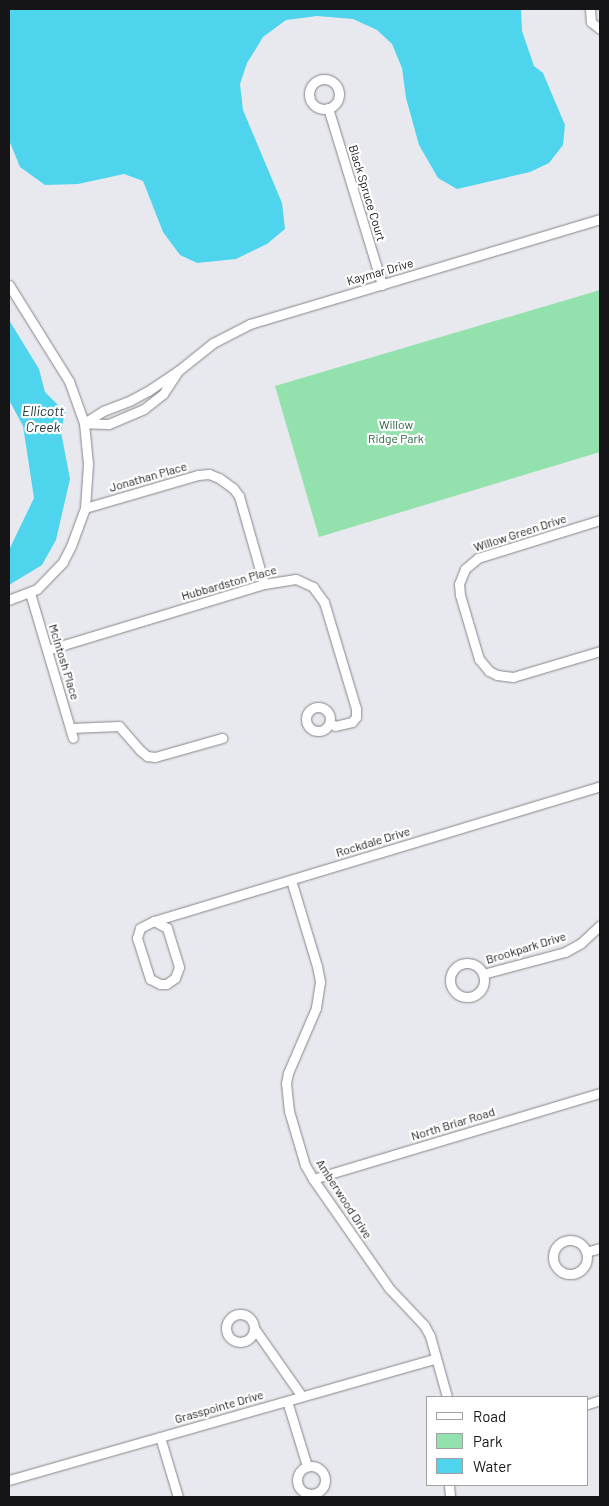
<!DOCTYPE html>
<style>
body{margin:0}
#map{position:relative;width:609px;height:1506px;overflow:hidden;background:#e8e9ee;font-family:Barlow,sans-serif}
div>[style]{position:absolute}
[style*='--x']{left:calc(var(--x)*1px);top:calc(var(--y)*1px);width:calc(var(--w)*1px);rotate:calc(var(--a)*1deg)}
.green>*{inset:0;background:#93e1ac}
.water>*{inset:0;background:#4fd4ee}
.roads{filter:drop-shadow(0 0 1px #858589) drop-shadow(0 0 1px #858589)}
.minor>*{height:9px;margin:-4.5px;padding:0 4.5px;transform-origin:4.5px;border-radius:4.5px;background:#fff}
.minor>.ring{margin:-4.5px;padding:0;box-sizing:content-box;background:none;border:9px solid #fff;border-radius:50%}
span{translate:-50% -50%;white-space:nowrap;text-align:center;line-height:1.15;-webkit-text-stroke:4.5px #fff;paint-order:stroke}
.street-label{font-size:12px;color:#151517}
.park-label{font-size:12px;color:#27653f}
.water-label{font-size:14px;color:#22393e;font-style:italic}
.frame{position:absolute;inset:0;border:10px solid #151517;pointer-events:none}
.legend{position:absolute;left:426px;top:1396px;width:162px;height:90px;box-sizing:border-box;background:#fff;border:1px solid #a1a1a2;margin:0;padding:6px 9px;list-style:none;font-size:15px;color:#151517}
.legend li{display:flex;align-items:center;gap:10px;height:25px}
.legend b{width:25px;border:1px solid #a1a1a2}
</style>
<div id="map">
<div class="green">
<i style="clip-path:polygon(600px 290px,600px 452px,319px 537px,275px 386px)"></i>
</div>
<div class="water">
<i style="clip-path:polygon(9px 9px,521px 9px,522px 31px,534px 66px,543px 73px,565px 125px,563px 145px,549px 163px,530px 172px,457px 189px,438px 178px,419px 145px,406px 98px,402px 68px,392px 44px,377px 30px,353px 19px,317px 16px,286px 20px,263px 37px,247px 63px,240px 84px,243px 110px,282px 203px,285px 229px,267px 244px,236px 259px,197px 263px,180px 255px,163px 232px,143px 181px,124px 174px,78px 184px,45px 185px,20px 167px,9px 140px)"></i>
<i style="clip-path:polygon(9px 320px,39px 369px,45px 392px,65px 412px,61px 432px,70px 479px,56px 540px,42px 565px,9px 585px,9px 550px,34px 498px,23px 426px,9px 400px)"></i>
</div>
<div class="roads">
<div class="minor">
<i style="--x:590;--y:9;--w:13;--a:86"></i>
<i style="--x:591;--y:22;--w:11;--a:38"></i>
<i class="ring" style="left:309px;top:79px;width:21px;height:21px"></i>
<i style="--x:328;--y:108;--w:185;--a:73"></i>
<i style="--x:9;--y:285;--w:113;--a:58"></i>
<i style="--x:69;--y:381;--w:45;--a:70.3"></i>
<i style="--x:84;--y:423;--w:41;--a:84.4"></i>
<i style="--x:88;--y:464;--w:44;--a:93.9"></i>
<i style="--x:85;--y:508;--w:40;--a:110.2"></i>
<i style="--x:71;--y:546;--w:18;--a:117"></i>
<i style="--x:63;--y:562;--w:37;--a:134"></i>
<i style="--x:37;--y:589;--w:30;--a:159"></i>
<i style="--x:178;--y:371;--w:27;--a:123"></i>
<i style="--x:163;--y:394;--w:24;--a:142"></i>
<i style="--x:144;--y:409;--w:39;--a:157"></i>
<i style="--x:108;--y:424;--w:24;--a:-178"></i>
<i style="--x:84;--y:423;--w:22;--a:-32"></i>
<i style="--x:103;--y:411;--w:30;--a:-21"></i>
<i style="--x:131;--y:400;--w:19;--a:-28"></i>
<i style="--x:148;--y:391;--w:36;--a:-34"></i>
<i style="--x:178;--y:371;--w:45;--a:-38.7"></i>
<i style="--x:213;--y:343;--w:42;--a:-27.2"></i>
<i style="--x:250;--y:324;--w:365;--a:-16.7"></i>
<i style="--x:85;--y:508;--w:118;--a:-16.3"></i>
<i style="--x:198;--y:475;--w:11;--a:-5"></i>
<i style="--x:209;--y:474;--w:11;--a:22"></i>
<i style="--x:219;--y:478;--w:17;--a:36"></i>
<i style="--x:233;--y:488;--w:10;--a:53"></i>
<i style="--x:239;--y:496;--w:91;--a:74.1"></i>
<i style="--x:600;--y:520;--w:128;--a:162.7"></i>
<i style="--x:478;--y:558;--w:17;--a:140"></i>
<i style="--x:465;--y:569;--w:16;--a:112"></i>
<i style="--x:459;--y:584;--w:11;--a:85"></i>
<i style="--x:460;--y:595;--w:67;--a:73.5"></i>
<i style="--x:479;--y:659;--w:16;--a:50"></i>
<i style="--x:489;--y:671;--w:9;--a:27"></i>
<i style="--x:497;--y:675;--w:16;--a:7"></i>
<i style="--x:513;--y:677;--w:91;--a:-16.6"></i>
<i style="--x:30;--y:593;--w:151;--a:73.5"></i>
<i style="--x:47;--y:650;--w:227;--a:-16.9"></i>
<i style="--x:264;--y:584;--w:32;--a:-9"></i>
<i style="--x:296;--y:579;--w:19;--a:25"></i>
<i style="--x:313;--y:587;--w:19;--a:54"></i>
<i style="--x:324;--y:602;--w:112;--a:73.3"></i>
<i style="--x:356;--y:709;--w:8;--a:90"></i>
<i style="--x:356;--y:717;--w:6;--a:129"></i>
<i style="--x:352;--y:722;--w:17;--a:167"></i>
<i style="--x:335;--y:726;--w:6;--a:-149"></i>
<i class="ring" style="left:306px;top:707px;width:15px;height:15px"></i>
<i style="--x:70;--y:728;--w:49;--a:-2.3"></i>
<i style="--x:119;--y:726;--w:33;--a:49"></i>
<i style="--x:141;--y:751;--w:8;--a:40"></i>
<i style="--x:147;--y:756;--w:8;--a:7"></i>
<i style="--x:155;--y:757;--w:70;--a:-15.8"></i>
<i style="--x:291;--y:880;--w:90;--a:73.2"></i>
<i style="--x:317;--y:966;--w:16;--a:79"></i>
<i style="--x:320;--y:982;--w:26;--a:99"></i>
<i style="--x:316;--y:1008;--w:71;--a:113.3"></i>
<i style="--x:288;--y:1073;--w:10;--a:101"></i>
<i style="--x:286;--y:1083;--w:28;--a:84"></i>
<i style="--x:289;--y:1111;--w:56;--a:73.5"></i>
<i style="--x:305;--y:1165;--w:16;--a:60"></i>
<i style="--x:313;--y:1179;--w:133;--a:55.1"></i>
<i style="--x:389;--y:1288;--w:51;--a:46.6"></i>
<i style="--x:424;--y:1325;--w:13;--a:61"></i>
<i style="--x:430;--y:1336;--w:63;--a:74.4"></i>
<i style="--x:154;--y:921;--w:466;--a:-16.8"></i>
<i style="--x:154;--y:921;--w:15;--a:28"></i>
<i style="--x:167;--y:928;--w:41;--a:72.9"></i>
<i style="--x:179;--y:967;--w:12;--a:110"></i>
<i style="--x:175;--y:978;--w:11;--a:146"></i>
<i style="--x:166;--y:984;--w:6;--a:180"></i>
<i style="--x:160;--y:984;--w:11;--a:-153"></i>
<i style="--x:150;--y:979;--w:43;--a:-107.6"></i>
<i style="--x:137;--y:938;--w:10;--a:-73"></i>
<i style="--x:140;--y:928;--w:16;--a:-27"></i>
<i class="ring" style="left:450px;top:963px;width:25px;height:25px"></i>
<i style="--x:483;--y:974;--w:85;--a:-15"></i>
<i style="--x:565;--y:952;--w:18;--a:-29"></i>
<i style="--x:581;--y:943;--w:26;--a:-43"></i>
<i style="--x:313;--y:1179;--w:300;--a:-16.7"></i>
<i class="ring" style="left:553px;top:1240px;width:25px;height:25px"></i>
<i style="--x:586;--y:1252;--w:15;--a:-16"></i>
<i class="ring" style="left:226px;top:1314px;width:19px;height:19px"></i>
<i style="--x:254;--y:1328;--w:82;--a:55"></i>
<i style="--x:287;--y:1401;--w:68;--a:72.9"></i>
<i style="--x:588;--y:1404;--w:13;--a:-18"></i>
<i style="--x:160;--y:1437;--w:63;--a:73.3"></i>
<i class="ring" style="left:297px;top:1466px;width:19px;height:19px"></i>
<i style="--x:9;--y:1480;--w:444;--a:-15.9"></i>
<i style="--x:449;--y:1485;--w:12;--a:85"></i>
</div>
</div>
<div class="street-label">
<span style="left:367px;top:193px;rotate:73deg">Black Spruce Court</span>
<span style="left:380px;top:272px;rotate:-16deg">Kaymar Drive</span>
<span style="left:148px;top:477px;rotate:-16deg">Jonathan Place</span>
<span style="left:520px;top:533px;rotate:-18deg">Willow Green Drive</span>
<span style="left:229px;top:583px;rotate:-16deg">Hubbardston Place</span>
<span style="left:64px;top:662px;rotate:73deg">McIntosh Place</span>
<span style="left:373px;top:842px;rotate:-17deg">Rockdale Drive</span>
<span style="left:526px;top:948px;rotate:-17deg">Brookpark Drive</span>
<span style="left:453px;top:1124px;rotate:-17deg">North Briar Road</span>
<span style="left:344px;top:1199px;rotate:57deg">Amberwood Drive</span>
<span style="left:219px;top:1407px;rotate:-16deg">Grasspointe Drive</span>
</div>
<div class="park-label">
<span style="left:396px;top:432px">Willow<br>Ridge Park</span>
</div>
<div class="water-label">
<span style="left:43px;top:419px">Ellicott<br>Creek</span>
</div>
<div class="frame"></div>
<ul class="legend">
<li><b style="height:6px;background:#fff"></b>Road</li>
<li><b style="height:14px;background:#93e1ac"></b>Park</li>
<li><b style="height:14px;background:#4fd4ee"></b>Water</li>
</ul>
</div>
